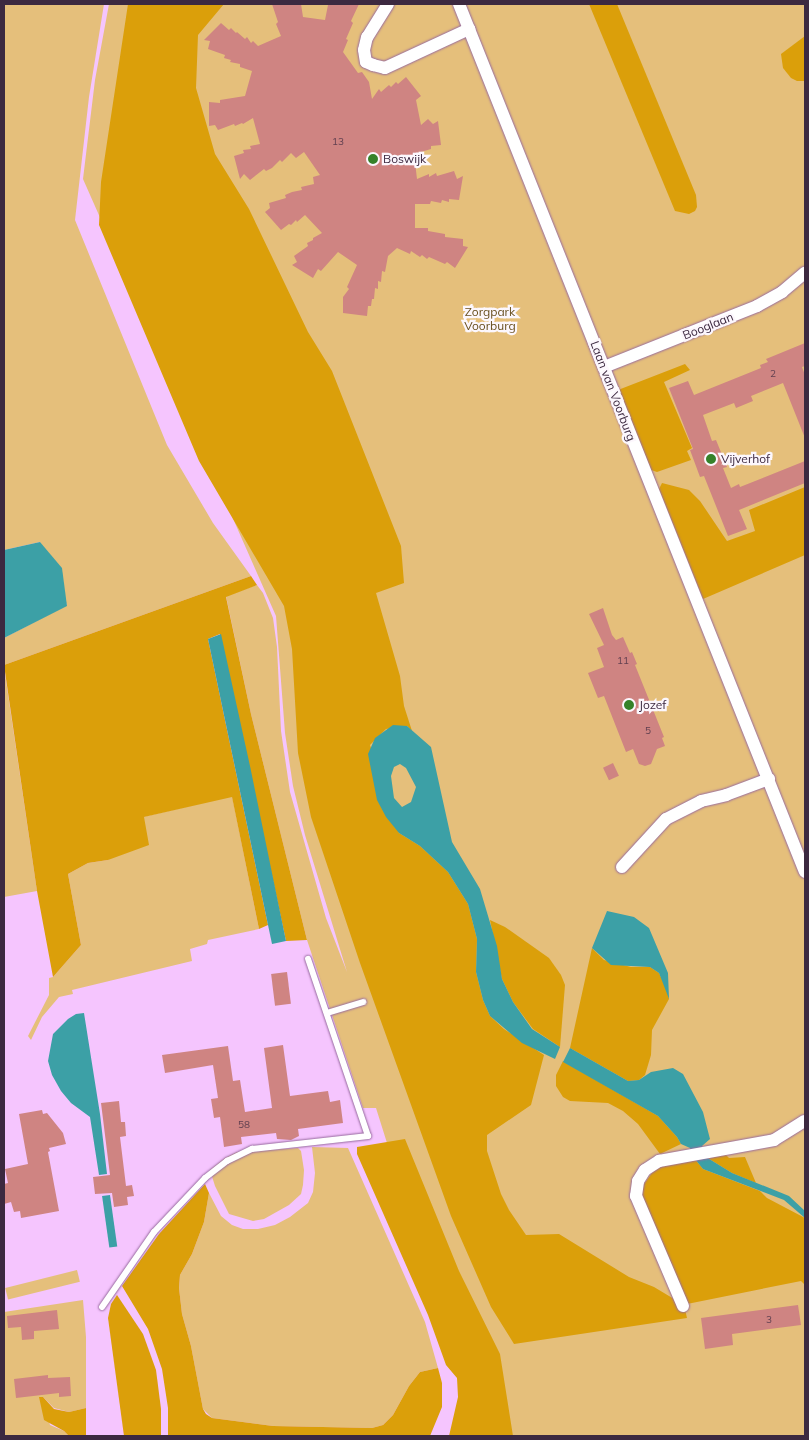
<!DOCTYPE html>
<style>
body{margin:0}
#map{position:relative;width:809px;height:1440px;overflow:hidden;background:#f5c5fe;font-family:Mulish,sans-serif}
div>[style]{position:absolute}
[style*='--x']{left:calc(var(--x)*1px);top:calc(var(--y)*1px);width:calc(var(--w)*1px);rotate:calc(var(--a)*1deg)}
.green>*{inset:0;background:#e5bf7b;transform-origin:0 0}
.forest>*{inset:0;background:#db9f0a}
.water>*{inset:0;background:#3ca0a6;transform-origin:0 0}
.building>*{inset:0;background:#cf8482;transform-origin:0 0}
.roads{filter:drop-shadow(0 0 1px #976a9f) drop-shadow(0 0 1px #976a9f)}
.lane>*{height:6px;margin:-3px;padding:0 3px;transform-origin:3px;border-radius:3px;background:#fff}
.street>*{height:12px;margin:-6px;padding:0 6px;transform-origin:6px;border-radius:6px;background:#fff}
.dots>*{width:14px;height:14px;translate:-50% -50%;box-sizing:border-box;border:2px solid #fcf7fd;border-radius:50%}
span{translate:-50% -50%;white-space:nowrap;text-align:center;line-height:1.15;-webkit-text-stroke:4.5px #fcf7fd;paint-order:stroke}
.number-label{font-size:10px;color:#614050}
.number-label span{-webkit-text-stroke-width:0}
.poi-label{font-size:12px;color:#3c2940}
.left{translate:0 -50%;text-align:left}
.park-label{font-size:12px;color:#684f1f}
.street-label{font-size:12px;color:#3c2940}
.frame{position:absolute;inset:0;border:5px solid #3c2940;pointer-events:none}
</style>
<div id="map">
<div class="green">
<i style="clip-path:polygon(4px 4px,104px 4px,89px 97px,75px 220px,167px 445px,213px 523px,251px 576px,4px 665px,4px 638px,67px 605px,40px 542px,4px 550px)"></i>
<i style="clip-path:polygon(109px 4px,805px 4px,805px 1436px,491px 1436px,399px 1141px,387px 1143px,376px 1108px,363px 1108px,307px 940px,251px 714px,226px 596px,257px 585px,263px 593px,273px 618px,277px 647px,281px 731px,290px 792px,326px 918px,347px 972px,305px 835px,293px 786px,285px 733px,276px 616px,83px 179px,95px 80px)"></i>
<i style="clip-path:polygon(4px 667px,37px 891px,4px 897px)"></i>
<i style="clip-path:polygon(232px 796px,259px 929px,208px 940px,207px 944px,190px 949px,192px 961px,72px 990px,73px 994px,59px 997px,42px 1017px,31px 1040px,28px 1036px,49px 995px,49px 978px,53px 977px,81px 945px,68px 874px,88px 863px,108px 860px,143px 817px)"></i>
<i style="clip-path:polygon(312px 1147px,348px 1148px,425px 1322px,438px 1368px,420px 1372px,409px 1386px,393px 1415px,383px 1425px,372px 1428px,273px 1426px,212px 1418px,203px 1409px,191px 1346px,182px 1314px,179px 1288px,180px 1275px,192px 1254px,204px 1222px,209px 1193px,221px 1216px,232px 1225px,243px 1229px,258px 1229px,275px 1225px,290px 1217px,308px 1203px,313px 1192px,315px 1173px)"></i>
<i style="clip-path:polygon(298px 1148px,301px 1151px,304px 1170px,303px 1185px,301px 1194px,289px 1205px,264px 1219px,253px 1221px,229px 1214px,215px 1186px,210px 1170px,225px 1158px,237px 1152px)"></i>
<i style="left:77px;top:1270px;width:12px;height:74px;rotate:76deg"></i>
<i style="clip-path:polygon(83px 1300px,86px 1337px,86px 1408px,69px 1412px,54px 1408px,43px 1397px,50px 1425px,64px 1431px,69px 1436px,4px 1436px,4px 1312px)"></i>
</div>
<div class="forest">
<i style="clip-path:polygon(128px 4px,224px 4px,198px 35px,196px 88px,215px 154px,249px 209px,308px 332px,332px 371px,401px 546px,404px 583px,376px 593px,400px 676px,404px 706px,412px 731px,407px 726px,386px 729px,370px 745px,399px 833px,420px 846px,448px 872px,468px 904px,477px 939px,476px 972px,483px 1000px,490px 1016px,504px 1029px,544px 1055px,531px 1105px,487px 1135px,487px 1151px,501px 1194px,509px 1210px,526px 1235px,559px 1234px,629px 1277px,654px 1287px,684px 1305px,687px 1318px,514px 1344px,491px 1307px,451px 1216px,360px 963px,311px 817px,298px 753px,292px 649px,284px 606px,199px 461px,99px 225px,101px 182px)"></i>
<i style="clip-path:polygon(589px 4px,617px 4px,696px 195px,697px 207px,695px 211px,689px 214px,675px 211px)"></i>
<i style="clip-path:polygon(805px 36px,805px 81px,797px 81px,791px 78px,783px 68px,781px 54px)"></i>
<i style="clip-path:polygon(685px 364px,690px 370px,664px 382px,692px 448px,687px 451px,691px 460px,657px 472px,651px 470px,618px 390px)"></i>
<i style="clip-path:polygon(662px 483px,689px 490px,700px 501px,727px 541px,755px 531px,749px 510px,805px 487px,805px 555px,703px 599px,659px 489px)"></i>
<i style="clip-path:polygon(251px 576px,257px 585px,226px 597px,251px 714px,307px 940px,286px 941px,220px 634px,208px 639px,268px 925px,259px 929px,232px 797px,144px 817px,149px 845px,108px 860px,88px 863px,68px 874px,81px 945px,53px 977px,37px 891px,4px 665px)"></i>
<i style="clip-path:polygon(490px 920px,505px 927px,549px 958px,561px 975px,565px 985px,560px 1047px,533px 1029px,513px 1002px,502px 979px)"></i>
<i style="clip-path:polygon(592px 948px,604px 960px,631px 967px,650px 967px,659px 973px,667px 990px,669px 999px,652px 1030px,651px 1055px,645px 1075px,639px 1080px,628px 1081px,570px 1048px)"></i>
<i style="clip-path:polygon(563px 1061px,658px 1116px,677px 1137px,681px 1144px,660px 1154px,638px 1124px,623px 1111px,608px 1103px,570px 1101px,563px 1097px,556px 1086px,556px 1075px)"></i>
<i style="clip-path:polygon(405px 1139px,459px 1271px,500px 1354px,513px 1436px,449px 1436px,458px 1397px,457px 1378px,446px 1365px,428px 1315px,357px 1154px,357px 1147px)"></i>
<i style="clip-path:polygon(725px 1154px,729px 1158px,745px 1157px,756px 1183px,732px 1173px,706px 1157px)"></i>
<i style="clip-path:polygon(694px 1158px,703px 1169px,760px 1191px,767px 1198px,805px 1218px,805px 1285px,801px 1281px,687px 1304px,642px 1197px,642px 1187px,654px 1170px,663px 1165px)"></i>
<i style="clip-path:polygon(205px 1184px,209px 1193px,204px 1222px,192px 1254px,180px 1275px,179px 1288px,182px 1314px,191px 1346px,203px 1409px,206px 1414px,212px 1418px,273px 1426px,372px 1428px,383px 1425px,393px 1415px,409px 1386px,420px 1372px,438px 1368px,442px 1383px,442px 1407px,430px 1436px,168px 1436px,168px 1408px,162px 1369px,148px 1329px,122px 1286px,159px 1234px)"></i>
<i style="clip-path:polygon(117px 1295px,143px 1334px,156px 1370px,161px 1409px,161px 1436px,124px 1436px,108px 1318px,111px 1304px)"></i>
<i style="clip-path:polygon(39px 1397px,43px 1397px,54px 1409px,69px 1412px,86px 1408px,86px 1436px,69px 1436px,64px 1431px,44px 1420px)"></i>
</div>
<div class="water">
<i style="clip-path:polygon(40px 542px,62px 568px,67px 606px,4px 638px,4px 550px)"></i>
<i style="clip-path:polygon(221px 634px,250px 766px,286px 941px,272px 944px,208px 639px)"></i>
<i style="clip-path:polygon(evenodd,393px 725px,407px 726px,431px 747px,452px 842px,480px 889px,497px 946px,502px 979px,513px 1002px,532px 1029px,560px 1047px,555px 1059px,522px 1043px,490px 1016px,483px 1000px,476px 972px,477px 939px,468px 904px,448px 872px,420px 846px,399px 833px,386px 817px,377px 800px,368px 754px,375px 738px,393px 725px,400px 764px,406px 768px,416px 787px,411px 802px,402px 807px,394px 798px,391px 776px,394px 767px,400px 764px)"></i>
<i style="clip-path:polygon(607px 911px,634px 917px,649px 928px,668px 973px,669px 999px,659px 973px,650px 967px,611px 965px,592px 948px)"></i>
<i style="clip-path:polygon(84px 1013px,100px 1114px,107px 1174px,99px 1175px,90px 1117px,71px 1103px,61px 1091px,52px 1075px,48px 1061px,53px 1034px,68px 1019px,76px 1014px)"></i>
<i style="clip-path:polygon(570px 1048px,628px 1081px,639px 1080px,651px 1072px,673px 1068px,683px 1074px,703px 1112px,710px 1139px,702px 1146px,706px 1157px,732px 1173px,789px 1196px,805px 1211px,805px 1218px,784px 1200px,703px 1169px,694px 1158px,690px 1148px,681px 1144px,677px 1137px,658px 1116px,563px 1062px)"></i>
<i style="left:110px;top:1195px;width:52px;height:8px;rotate:82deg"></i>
</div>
<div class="building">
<i style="clip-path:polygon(272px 4px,301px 4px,303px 17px,325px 20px,328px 5px,359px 4px,351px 21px,353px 23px,346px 39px,348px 40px,343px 52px,358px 73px,362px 72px,369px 82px,372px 99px,379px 89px,381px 92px,389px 85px,391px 87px,396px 82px,398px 84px,406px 77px,421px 96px,416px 100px,421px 125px,428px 119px,433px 124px,438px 121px,441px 145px,431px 146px,431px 149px,414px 154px,417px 179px,429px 174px,429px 177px,436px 173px,437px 176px,454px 171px,457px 179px,463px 176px,459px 200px,449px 199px,449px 202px,442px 200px,441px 203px,431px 201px,430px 204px,415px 204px,415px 228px,428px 228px,428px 231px,445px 234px,445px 237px,463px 239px,463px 246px,468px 247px,455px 268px,447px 262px,445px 264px,429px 257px,427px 259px,422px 255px,420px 257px,411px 251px,410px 254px,397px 248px,388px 256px,385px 272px,382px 271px,381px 282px,378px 281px,378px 289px,375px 288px,374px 299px,372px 299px,371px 306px,368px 306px,367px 316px,343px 313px,343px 297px,349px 289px,347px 287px,357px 265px,338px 252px,321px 271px,318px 269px,313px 278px,292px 265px,297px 262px,294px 256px,308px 246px,307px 243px,313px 240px,313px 238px,322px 233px,305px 215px,297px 222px,296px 220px,291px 225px,289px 224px,281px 230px,265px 212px,270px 208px,269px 203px,286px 198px,285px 195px,292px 192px,302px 190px,301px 187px,314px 184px,313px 177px,320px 175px,304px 152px,296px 158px,291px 153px,282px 162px,280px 160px,272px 168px,266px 171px,264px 169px,250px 180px,244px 174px,240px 179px,234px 156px,244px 153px,243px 150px,251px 149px,250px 146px,260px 144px,253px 118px,243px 124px,242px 123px,235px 126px,234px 124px,218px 130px,215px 125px,209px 126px,209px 102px,220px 103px,220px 100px,245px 96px,252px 71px,240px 67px,240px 64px,230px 62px,231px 60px,224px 58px,225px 55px,208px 49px,210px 41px,204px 40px,221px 23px,229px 30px,231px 28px,236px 33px,237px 32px,245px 39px,247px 37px,251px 43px,253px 41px,258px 46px,281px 36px,276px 24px,278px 22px)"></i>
<i style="clip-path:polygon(805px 343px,805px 366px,802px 367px,805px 375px,805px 438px,783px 383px,751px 396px,753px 401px,736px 408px,734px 403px,703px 415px,712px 441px,716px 440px,727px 467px,723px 468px,731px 488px,739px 484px,740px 487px,805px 461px,805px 483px,739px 510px,747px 529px,728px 536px,704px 476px,700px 477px,690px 450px,693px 449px,669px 388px,688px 381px,694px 395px,761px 368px,760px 365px,768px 362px,766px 359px)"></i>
<i style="clip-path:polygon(603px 608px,612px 635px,616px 640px,623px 637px,630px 653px,632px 652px,637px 664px,635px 665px,664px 737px,662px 738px,665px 746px,657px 749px,651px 764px,645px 766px,639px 764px,633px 749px,626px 752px,604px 696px,598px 698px,588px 673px,604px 667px,597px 648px,604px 645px,589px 614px)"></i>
<i style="left:613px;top:763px;width:14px;height:11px;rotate:65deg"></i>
<i style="left:287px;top:972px;width:32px;height:16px;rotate:83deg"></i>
<i style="clip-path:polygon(283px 1045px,290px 1096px,328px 1091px,330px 1102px,340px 1100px,343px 1123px,298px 1129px,299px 1136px,291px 1140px,277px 1139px,276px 1133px,241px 1137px,242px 1144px,224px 1147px,220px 1117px,214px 1118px,211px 1099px,218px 1098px,213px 1065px,165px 1073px,162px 1055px,228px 1046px,233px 1081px,240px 1080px,245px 1112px,272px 1108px,264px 1048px)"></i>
<i style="clip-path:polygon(119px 1101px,121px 1122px,125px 1122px,126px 1136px,120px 1137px,126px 1186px,132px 1185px,134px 1196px,127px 1197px,128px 1205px,114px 1207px,112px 1193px,95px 1194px,93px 1177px,110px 1175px,101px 1103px)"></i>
<i style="clip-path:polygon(42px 1110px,43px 1114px,47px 1113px,63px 1133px,66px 1144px,49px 1148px,50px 1151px,48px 1152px,59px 1211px,21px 1218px,20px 1211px,14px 1212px,11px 1202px,4px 1204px,4px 1184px,8px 1183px,5px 1169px,28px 1164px,19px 1114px)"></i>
<i style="clip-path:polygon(798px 1305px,801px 1325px,732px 1334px,733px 1345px,705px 1349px,701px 1318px)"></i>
<i style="clip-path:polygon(57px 1310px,59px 1329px,34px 1331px,34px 1339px,22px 1340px,21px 1327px,8px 1328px,7px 1316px)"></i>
<i style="clip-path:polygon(48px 1375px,48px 1378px,70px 1377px,71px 1396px,59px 1397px,59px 1393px,16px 1398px,14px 1379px)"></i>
</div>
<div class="roads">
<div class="lane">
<i style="--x:327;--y:1013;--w:38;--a:-17"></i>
<i style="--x:102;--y:1307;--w:91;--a:-55.3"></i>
<i style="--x:154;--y:1232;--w:74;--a:-46.6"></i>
<i style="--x:205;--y:1178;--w:28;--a:-38"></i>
<i style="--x:227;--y:1161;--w:28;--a:-26"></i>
<i style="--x:252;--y:1149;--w:117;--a:-6.4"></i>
<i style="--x:368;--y:1136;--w:187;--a:-108.7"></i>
</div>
<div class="street">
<i style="--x:388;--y:4;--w:39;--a:122"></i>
<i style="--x:367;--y:37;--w:13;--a:103"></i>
<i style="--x:364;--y:50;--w:12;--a:81"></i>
<i style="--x:366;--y:62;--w:8;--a:23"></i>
<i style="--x:373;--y:65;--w:12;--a:14"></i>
<i style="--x:385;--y:68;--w:93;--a:-24.9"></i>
<i style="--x:459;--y:4;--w:934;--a:68.27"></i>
<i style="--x:604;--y:367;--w:165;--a:-21.7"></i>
<i style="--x:757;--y:306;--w:29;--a:-29"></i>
<i style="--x:782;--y:292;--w:30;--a:-40"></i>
<i style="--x:622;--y:867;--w:65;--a:-47.5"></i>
<i style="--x:666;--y:819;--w:39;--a:-27"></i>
<i style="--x:701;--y:801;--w:26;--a:-13"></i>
<i style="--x:726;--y:795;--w:46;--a:-20.4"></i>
<i style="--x:683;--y:1306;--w:120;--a:-113.1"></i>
<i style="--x:636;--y:1196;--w:15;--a:-82"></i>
<i style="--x:638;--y:1181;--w:13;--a:-58"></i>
<i style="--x:645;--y:1170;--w:17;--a:-33"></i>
<i style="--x:659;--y:1161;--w:117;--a:-10.3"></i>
<i style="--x:774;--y:1140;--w:36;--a:-32"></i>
</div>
</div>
<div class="dots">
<i style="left:373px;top:159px;background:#36822a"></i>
<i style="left:711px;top:459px;background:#36822a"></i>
<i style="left:629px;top:705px;background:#36822a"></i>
</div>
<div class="number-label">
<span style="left:338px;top:142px">13</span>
<span style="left:773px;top:374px">2</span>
<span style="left:623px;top:661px">11</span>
<span style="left:648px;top:731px">5</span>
<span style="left:244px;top:1125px">58</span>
<span style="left:769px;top:1320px">3</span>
</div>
<div class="poi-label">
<span class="left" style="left:383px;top:159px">Boswijk</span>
<span class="left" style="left:721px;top:459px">Vijverhof</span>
<span class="left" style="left:639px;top:705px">Jozef</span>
</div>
<div class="park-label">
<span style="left:490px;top:319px">Zorgpark<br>Voorburg</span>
</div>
<div class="street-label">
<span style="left:708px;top:326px;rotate:-22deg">Booglaan</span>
<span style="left:613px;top:391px;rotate:69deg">Laan van Voorburg</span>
</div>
<div class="frame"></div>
</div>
